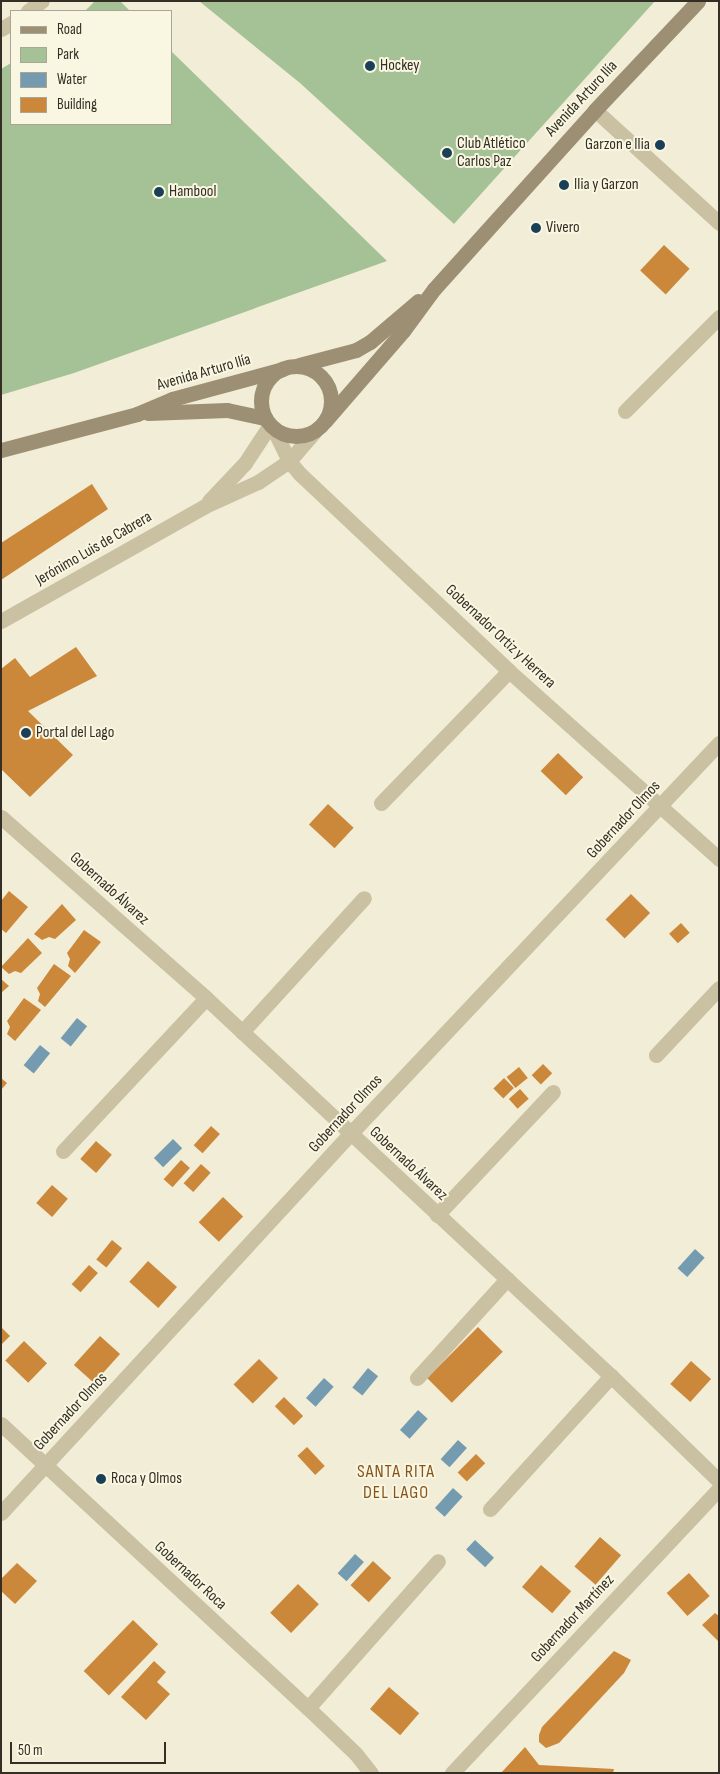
<!DOCTYPE html>
<meta charset="utf-8">
<style>
body{margin:0}
#map{position:relative;width:720px;height:1774px;overflow:hidden;background:#f2edd6;font-family:"Sofia Sans Condensed",sans-serif}
div>[style]{position:absolute}
[style*='--x']{left:calc(var(--x)*1px);top:calc(var(--y)*1px);width:calc(var(--w)*1px);rotate:calc(var(--a)*1deg)}
.green>*{inset:0;background:#a5c196}
.water>*{inset:0;background:#749baf;transform-origin:0 0}
.building>*{inset:0;background:#cb883a;transform-origin:0 0}
.street>*{height:15px;margin:-7.5px;padding:0 7.5px;transform-origin:7.5px;border-radius:7.5px;background:#cac0a2}
.secondary>*{height:15px;margin:-7.5px;padding:0 7.5px;transform-origin:7.5px;border-radius:7.5px;background:#9d8f73}
.secondary>.ring{margin:-7.5px;padding:0;box-sizing:content-box;background:none;border:15px solid #9d8f73;border-radius:50%}
.dots>*{width:14px;height:14px;translate:-50% -50%;box-sizing:border-box;border:2px solid #f9f6e2;border-radius:50%}
span{translate:-50% -50%;white-space:nowrap;text-align:center;line-height:1.15;-webkit-text-stroke:4px #f9f6e2;paint-order:stroke}
.poi-label{font-size:16px;color:#342e24}
.left{translate:0 -50%;text-align:left}
.right{translate:-100% -50%;text-align:right}
.street-label{font-size:16px;color:#342e24}
.neighbourhood-label{font-size:18px;color:#86541b;letter-spacing:1px}
.frame{position:absolute;inset:0;border:2px solid #342e24;pointer-events:none}
.legend{position:absolute;left:10px;top:10px;width:162px;height:115px;box-sizing:border-box;background:#f9f6e2;border:1px solid #aaa696;margin:0;padding:6px 9px;list-style:none;font-size:15px;color:#342e24}
.legend li{display:flex;align-items:center;gap:10px;height:25px}
.legend b{width:25px;border:1px solid #aaa696}
.scale{position:absolute;left:10px;top:1742px;width:156px;height:22px;box-sizing:border-box;border:2px solid #342e24;border-top:0;padding-left:6px;font-size:15px;line-height:18px;white-space:nowrap;color:#342e24;-webkit-text-stroke:4px #f9f6e2;paint-order:stroke}
</style>
<div id="map">
<div class="green">
<i style="clip-path:polygon(95px 1px,120px 1px,130px 11px,85px 11px)"></i>
<i style="clip-path:polygon(199px 1px,655px 1px,454px 224px,300px 83px)"></i>
<i style="clip-path:polygon(171px 51px,387px 261px,74px 373px,1px 395px,1px 69px,11px 63px,11px 124px,171px 124px)"></i>
</div>
<div class="water">
<i style="left:77px;top:1018px;width:13px;height:26px;rotate:39deg"></i>
<i style="left:40px;top:1045px;width:13px;height:26px;rotate:39deg"></i>
<i style="left:173px;top:1139px;width:13px;height:27px;rotate:45deg"></i>
<i style="left:695px;top:1249px;width:13px;height:26px;rotate:42deg"></i>
<i style="left:368px;top:1368px;width:13px;height:25px;rotate:39deg"></i>
<i style="left:324px;top:1378px;width:13px;height:27px;rotate:42deg"></i>
<i style="left:418px;top:1410px;width:13px;height:27px;rotate:42deg"></i>
<i style="left:458px;top:1440px;width:12px;height:26px;rotate:42deg"></i>
<i style="left:453px;top:1488px;width:13px;height:27px;rotate:42deg"></i>
<i style="left:475px;top:1540px;width:26px;height:13px;rotate:43deg"></i>
<i style="left:355px;top:1554px;width:12px;height:26px;rotate:42deg"></i>
</div>
<div class="building">
<i style="left:664px;top:245px;width:35px;height:35px;rotate:43deg"></i>
<i style="clip-path:polygon(92px 484px,108px 509px,1px 580px,1px 543px)"></i>
<i style="clip-path:polygon(76px 647px,97px 676px,28px 711px,73px 755px,30px 797px,1px 769px,1px 669px,15px 658px,30px 677px)"></i>
<i style="left:558px;top:753px;width:35px;height:25px;rotate:44deg"></i>
<i style="left:328px;top:804px;width:35px;height:28px;rotate:43deg"></i>
<i style="clip-path:polygon(9px 891px,28px 907px,6px 933px,1px 929px,1px 901px)"></i>
<i style="left:631px;top:894px;width:27px;height:36px;rotate:45deg"></i>
<i style="clip-path:polygon(62px 904px,76px 920px,55px 939px,49px 937px,42px 940px,34px 934px)"></i>
<i style="left:681px;top:923px;width:13px;height:16px;rotate:48deg"></i>
<i style="clip-path:polygon(84px 930px,101px 942px,75px 973px,68px 966px,70px 959px,67px 953px)"></i>
<i style="clip-path:polygon(28px 938px,42px 953px,21px 973px,15px 971px,9px 974px,1px 967px)"></i>
<i style="clip-path:polygon(54px 964px,71px 976px,45px 1007px,38px 1001px,40px 994px,37px 988px)"></i>
<i style="clip-path:polygon(1px 979px,9px 986px,1px 993px)"></i>
<i style="clip-path:polygon(24px 998px,41px 1010px,15px 1041px,7px 1034px,10px 1027px,7px 1021px)"></i>
<i style="left:543px;top:1064px;width:13px;height:16px;rotate:45deg"></i>
<i style="left:519px;top:1067px;width:14px;height:16px;rotate:51deg"></i>
<i style="clip-path:polygon(1px 1078px,7px 1083px,1px 1090px)"></i>
<i style="left:504px;top:1078px;width:14px;height:15px;rotate:45deg"></i>
<i style="left:520px;top:1089px;width:13px;height:15px;rotate:48deg"></i>
<i style="left:211px;top:1126px;width:12px;height:26px;rotate:42deg"></i>
<i style="left:96px;top:1141px;width:21px;height:24px;rotate:41deg"></i>
<i style="left:181px;top:1160px;width:12px;height:26px;rotate:42deg"></i>
<i style="left:201px;top:1164px;width:13px;height:26px;rotate:42deg"></i>
<i style="left:52px;top:1185px;width:21px;height:24px;rotate:41deg"></i>
<i style="left:223px;top:1197px;width:28px;height:35px;rotate:44deg"></i>
<i style="left:112px;top:1240px;width:13px;height:25px;rotate:39deg"></i>
<i style="left:148px;top:1261px;width:39px;height:28px;rotate:42deg"></i>
<i style="left:89px;top:1265px;width:12px;height:26px;rotate:42deg"></i>
<i style="clip-path:polygon(1px 1327px,10px 1336px,1px 1345px)"></i>
<i style="left:478px;top:1327px;width:35px;height:72px;rotate:45deg"></i>
<i style="left:100px;top:1336px;width:27px;height:39px;rotate:42deg"></i>
<i style="left:24px;top:1341px;width:32px;height:27px;rotate:44deg"></i>
<i style="left:259px;top:1359px;width:27px;height:36px;rotate:45deg"></i>
<i style="left:691px;top:1361px;width:27px;height:31px;rotate:42deg"></i>
<i style="left:284px;top:1397px;width:27px;height:13px;rotate:45deg"></i>
<i style="left:307px;top:1447px;width:26px;height:13px;rotate:47deg"></i>
<i style="left:476px;top:1454px;width:13px;height:26px;rotate:45deg"></i>
<i style="left:600px;top:1537px;width:28px;height:39px;rotate:41deg"></i>
<i style="left:373px;top:1561px;width:25px;height:33px;rotate:43deg"></i>
<i style="clip-path:polygon(17px 1563px,37px 1581px,15px 1604px,1px 1591px,1px 1579px)"></i>
<i style="left:541px;top:1565px;width:40px;height:29px;rotate:41deg"></i>
<i style="left:689px;top:1573px;width:31px;height:30px;rotate:48deg"></i>
<i style="left:298px;top:1584px;width:29px;height:40px;rotate:44deg"></i>
<i style="clip-path:polygon(715px 1613px,719px 1616px,719px 1642px,702px 1625px)"></i>
<i style="left:133px;top:1620px;width:35px;height:71px;rotate:44deg"></i>
<i style="clip-path:polygon(614px 1651px,631px 1660px,624px 1673px,559px 1743px,546px 1748px,539px 1742px,539px 1735px,542px 1727px)"></i>
<i style="clip-path:polygon(154px 1661px,166px 1672px,157px 1682px,170px 1694px,146px 1720px,121px 1697px)"></i>
<i style="left:389px;top:1687px;width:40px;height:29px;rotate:41deg"></i>
<i style="clip-path:polygon(525px 1747px,539px 1765px,614px 1769px,613px 1773px,501px 1773px)"></i>
</div>
<div class="street">
<i style="--x:28;--y:11;--w:17;--a:-36"></i>
<i style="--x:1;--y:29;--w:12;--a:-31"></i>
<i style="--x:595;--y:110;--w:168;--a:42.3"></i>
<i style="--x:625;--y:411;--w:133;--a:-45"></i>
<i style="--x:273;--y:428;--w:37;--a:64"></i>
<i style="--x:289;--y:461;--w:17;--a:50"></i>
<i style="--x:300;--y:474;--w:287;--a:43.3"></i>
<i style="--x:509;--y:671;--w:282;--a:41.8"></i>
<i style="--x:209;--y:501;--w:52;--a:-46.5"></i>
<i style="--x:245;--y:463;--w:45;--a:-56.7"></i>
<i style="--x:1;--y:621;--w:234;--a:-29.4"></i>
<i style="--x:205;--y:506;--w:58;--a:-24.4"></i>
<i style="--x:258;--y:482;--w:37;--a:-34"></i>
<i style="--x:289;--y:461;--w:38;--a:-49"></i>
<i style="--x:381;--y:803;--w:184;--a:-45.9"></i>
<i style="--x:1;--y:817;--w:273;--a:41.4"></i>
<i style="--x:206;--y:998;--w:554;--a:43.03"></i>
<i style="--x:611;--y:1376;--w:151;--a:44.2"></i>
<i style="--x:242;--y:1032;--w:181;--a:-47.7"></i>
<i style="--x:656;--y:1055;--w:92;--a:-46.8"></i>
<i style="--x:63;--y:1151;--w:209;--a:-46.9"></i>
<i style="--x:437;--y:1215;--w:169;--a:-46.7"></i>
<i style="--x:417;--y:1378;--w:134;--a:-47.7"></i>
<i style="--x:1;--y:1424;--w:418;--a:42.8"></i>
<i style="--x:308;--y:1708;--w:66;--a:43.8"></i>
<i style="--x:356;--y:1754;--w:24;--a:52"></i>
<i style="--x:490;--y:1509;--w:180;--a:-47.7"></i>
<i style="--x:1;--y:1513;--w:515;--a:-47.36"></i>
<i style="--x:350;--y:1134;--w:538;--a:-46.66"></i>
<i style="--x:308;--y:1708;--w:196;--a:-48.5"></i>
<i style="--x:452;--y:1773;--w:390;--a:-46.8"></i>
</div>
<div class="secondary">
<i style="--x:299;--y:365;--w:59;--a:-14.7"></i>
<i style="--x:356;--y:350;--w:16;--a:-30"></i>
<i style="--x:370;--y:342;--w:63;--a:-40.5"></i>
<i class="ring" style="left:261px;top:366px;width:55px;height:55px"></i>
<i style="--x:148;--y:413;--w:79;--a:-2.2"></i>
<i style="--x:227;--y:410;--w:39;--a:12"></i>
<i style="--x:325;--y:421;--w:119;--a:-49.1"></i>
<i style="--x:403;--y:331;--w:52;--a:-53.6"></i>
<i style="--x:434;--y:289;--w:241;--a:-48"></i>
<i style="--x:595;--y:110;--w:150;--a:-46.6"></i>
<i style="--x:1;--y:450;--w:141;--a:-14.8"></i>
<i style="--x:137;--y:414;--w:38;--a:-23"></i>
<i style="--x:172;--y:399;--w:115;--a:-15.1"></i>
</div>
<div class="dots">
<i style="left:370px;top:66px;background:#194056"></i>
<i style="left:660px;top:145px;background:#194056"></i>
<i style="left:447px;top:153px;background:#194056"></i>
<i style="left:564px;top:185px;background:#194056"></i>
<i style="left:159px;top:192px;background:#194056"></i>
<i style="left:536px;top:228px;background:#194056"></i>
<i style="left:26px;top:733px;background:#194056"></i>
<i style="left:101px;top:1479px;background:#194056"></i>
</div>
<div class="poi-label">
<span class="left" style="left:380px;top:66px">Hockey</span>
<span class="left" style="left:457px;top:153px">Club Atlético<br>Carlos Paz</span>
<span class="right" style="left:650px;top:145px">Garzon e Ilia</span>
<span class="left" style="left:574px;top:185px">Ilia y Garzon</span>
<span class="left" style="left:169px;top:192px">Hambool</span>
<span class="left" style="left:546px;top:228px">Vivero</span>
<span class="left" style="left:36px;top:733px">Portal del Lago</span>
<span class="left" style="left:111px;top:1479px">Roca y Olmos</span>
</div>
<div class="street-label">
<span style="left:582px;top:99px;rotate:-47deg">Avenida Arturo Ilía</span>
<span style="left:204px;top:373px;rotate:-16deg">Avenida Arturo Ilía</span>
<span style="left:94px;top:549px;rotate:-30deg">Jerónimo Luis de Cabrera</span>
<span style="left:500px;top:637px;rotate:43deg">Gobernador Ortiz y Herrera</span>
<span style="left:624px;top:820px;rotate:-47deg">Gobernador Olmos</span>
<span style="left:109px;top:889px;rotate:42deg">Gobernado Álvarez</span>
<span style="left:346px;top:1114px;rotate:-47deg">Gobernador Olmos</span>
<span style="left:408px;top:1164px;rotate:43deg">Gobernado Álvarez</span>
<span style="left:71px;top:1412px;rotate:-47deg">Gobernador Olmos</span>
<span style="left:190px;top:1576px;rotate:43deg">Gobernador Roca</span>
<span style="left:573px;top:1619px;rotate:-47deg">Gobernador Martínez</span>
</div>
<div class="neighbourhood-label">
<span style="left:396px;top:1483px">SANTA RITA<br>DEL LAGO</span>
</div>
<div class="frame"></div>
<ul class="legend">
<li><b style="height:6px;background:#9d8f73"></b>Road</li>
<li><b style="height:14px;background:#a5c196"></b>Park</li>
<li><b style="height:14px;background:#749baf"></b>Water</li>
<li><b style="height:14px;background:#cb883a"></b>Building</li>
</ul>
<div class="scale">50 m</div>
</div>
